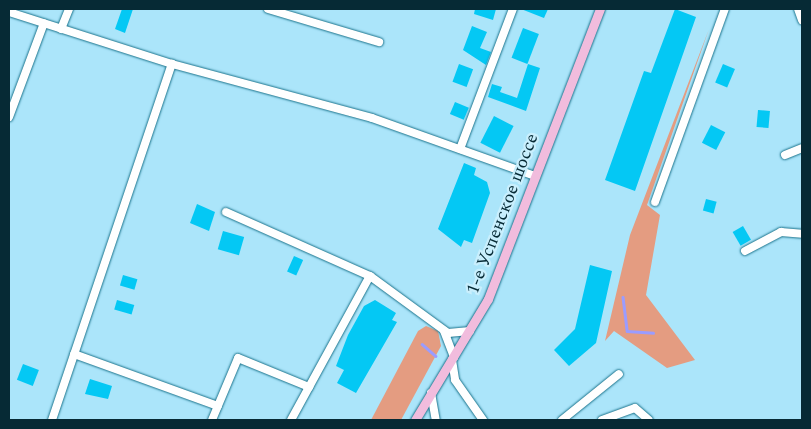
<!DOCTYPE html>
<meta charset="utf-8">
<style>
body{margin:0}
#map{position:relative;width:811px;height:429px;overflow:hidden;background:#abe5fa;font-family:Spectral,serif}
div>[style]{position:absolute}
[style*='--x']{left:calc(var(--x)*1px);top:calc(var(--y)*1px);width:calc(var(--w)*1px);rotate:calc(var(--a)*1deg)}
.green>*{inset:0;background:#e49c81}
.stream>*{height:2.5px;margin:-1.25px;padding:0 1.25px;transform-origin:1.25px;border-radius:1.25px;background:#9a9cff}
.building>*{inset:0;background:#04c8f4;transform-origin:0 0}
.roads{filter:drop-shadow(0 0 1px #1a738c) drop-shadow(0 0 1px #1a738c)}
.minor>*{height:8px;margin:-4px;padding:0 4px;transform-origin:4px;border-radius:4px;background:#fff}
.major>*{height:9px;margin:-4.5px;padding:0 4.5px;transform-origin:4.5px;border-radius:4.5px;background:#f1bcdd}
span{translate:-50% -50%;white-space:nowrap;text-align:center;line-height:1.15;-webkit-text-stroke:4.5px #c9effd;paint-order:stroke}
.street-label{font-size:18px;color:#062a35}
.frame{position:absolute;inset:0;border:10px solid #062a35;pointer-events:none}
</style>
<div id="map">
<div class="green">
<i style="clip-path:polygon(709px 29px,647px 205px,660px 215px,646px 295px,695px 360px,667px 368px,614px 331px,605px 341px,630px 235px)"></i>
<i style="clip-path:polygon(426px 326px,438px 331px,441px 346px,401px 420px,371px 420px,418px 331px)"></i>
</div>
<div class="stream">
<i style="--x:623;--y:297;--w:34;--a:83"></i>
<i style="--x:627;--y:331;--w:26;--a:4"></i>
<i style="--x:422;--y:344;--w:18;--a:41"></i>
</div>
<div class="building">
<i style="clip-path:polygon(122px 9px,133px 9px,125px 33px,115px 29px)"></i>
<i style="clip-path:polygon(475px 9px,496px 9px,493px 20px,474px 14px)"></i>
<i style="clip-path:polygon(521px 9px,548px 9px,544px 18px)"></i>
<i style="clip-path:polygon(675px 9px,696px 17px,635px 191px,605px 180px,644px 71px,651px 73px)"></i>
<i style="clip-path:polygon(472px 26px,487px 32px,480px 48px,491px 52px,486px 65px,463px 50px)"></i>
<i style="left:523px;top:28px;width:17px;height:32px;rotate:21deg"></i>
<i style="left:459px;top:64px;width:15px;height:19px;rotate:20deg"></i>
<i style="clip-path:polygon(528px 64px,540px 68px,526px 111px,488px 97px,492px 84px,502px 87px,500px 92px,517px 98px)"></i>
<i style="left:723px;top:64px;width:13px;height:20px;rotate:23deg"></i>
<i style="left:455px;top:102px;width:15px;height:13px;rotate:23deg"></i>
<i style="left:758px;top:110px;width:12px;height:17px;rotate:5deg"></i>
<i style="left:494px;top:116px;width:22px;height:30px;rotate:27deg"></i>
<i style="left:711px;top:125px;width:16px;height:20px;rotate:27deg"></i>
<i style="clip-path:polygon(464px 163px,476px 168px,474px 175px,487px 182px,490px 193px,472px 243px,464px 240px,461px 247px,438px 229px)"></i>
<i style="left:706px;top:199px;width:11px;height:12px;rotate:15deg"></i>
<i style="clip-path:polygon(197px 204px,215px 212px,209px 231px,190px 223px)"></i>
<i style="left:743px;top:226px;width:16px;height:12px;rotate:60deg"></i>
<i style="left:223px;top:231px;width:22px;height:19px;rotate:16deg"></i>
<i style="left:294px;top:256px;width:10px;height:17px;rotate:24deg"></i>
<i style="clip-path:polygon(590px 265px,612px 271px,596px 343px,569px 366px,554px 350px,575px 329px)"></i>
<i style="left:123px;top:275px;width:15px;height:11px;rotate:16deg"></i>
<i style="left:117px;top:300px;width:18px;height:10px;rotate:16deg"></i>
<i style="clip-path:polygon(375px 300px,396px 313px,392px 320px,397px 322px,356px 393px,337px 383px,344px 370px,336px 366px,348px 335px,364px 306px)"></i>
<i style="left:23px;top:364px;width:17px;height:17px;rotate:21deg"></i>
<i style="clip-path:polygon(90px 379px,112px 386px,108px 399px,85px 394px)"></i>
</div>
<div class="roads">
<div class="minor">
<i style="--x:268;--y:9;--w:116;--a:16.6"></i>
<i style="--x:798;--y:9;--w:12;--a:70"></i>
<i style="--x:9;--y:12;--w:171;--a:17.7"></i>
<i style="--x:172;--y:64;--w:207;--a:15.1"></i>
<i style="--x:372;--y:118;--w:173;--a:19.6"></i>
<i style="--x:61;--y:29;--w:22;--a:-68"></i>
<i style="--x:9;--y:117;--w:100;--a:-69.6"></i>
<i style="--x:460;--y:149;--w:150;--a:-69.3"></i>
<i style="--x:785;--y:155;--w:18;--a:-22"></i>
<i style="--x:655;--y:202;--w:205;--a:-70.1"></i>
<i style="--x:226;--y:212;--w:158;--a:24"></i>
<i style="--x:370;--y:276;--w:97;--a:36.2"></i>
<i style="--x:448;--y:333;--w:22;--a:-5"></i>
<i style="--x:745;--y:251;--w:41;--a:-27.8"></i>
<i style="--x:781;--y:232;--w:21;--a:5"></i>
<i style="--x:444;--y:331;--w:28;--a:69"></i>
<i style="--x:74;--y:354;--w:153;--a:19.9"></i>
<i style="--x:452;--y:360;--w:20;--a:81"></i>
<i style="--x:455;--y:380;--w:49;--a:55"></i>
<i style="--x:431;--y:393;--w:27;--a:80"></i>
<i style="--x:52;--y:420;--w:376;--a:-71.4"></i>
<i style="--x:212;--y:420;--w:67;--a:-67.2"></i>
<i style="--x:238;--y:358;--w:77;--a:22.2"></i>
<i style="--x:291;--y:420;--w:164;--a:-61.3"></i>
<i style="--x:562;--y:420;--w:73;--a:-38.9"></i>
<i style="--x:602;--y:420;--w:35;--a:-20"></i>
<i style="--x:635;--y:408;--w:18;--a:41"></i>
</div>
<div class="major">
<i style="--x:415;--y:420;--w:141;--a:-58.9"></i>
<i style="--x:488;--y:299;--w:311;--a:-68.9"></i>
</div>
</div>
<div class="street-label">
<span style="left:503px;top:214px;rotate:-69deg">1-е Успенское шоссе</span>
</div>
<div class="frame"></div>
</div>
